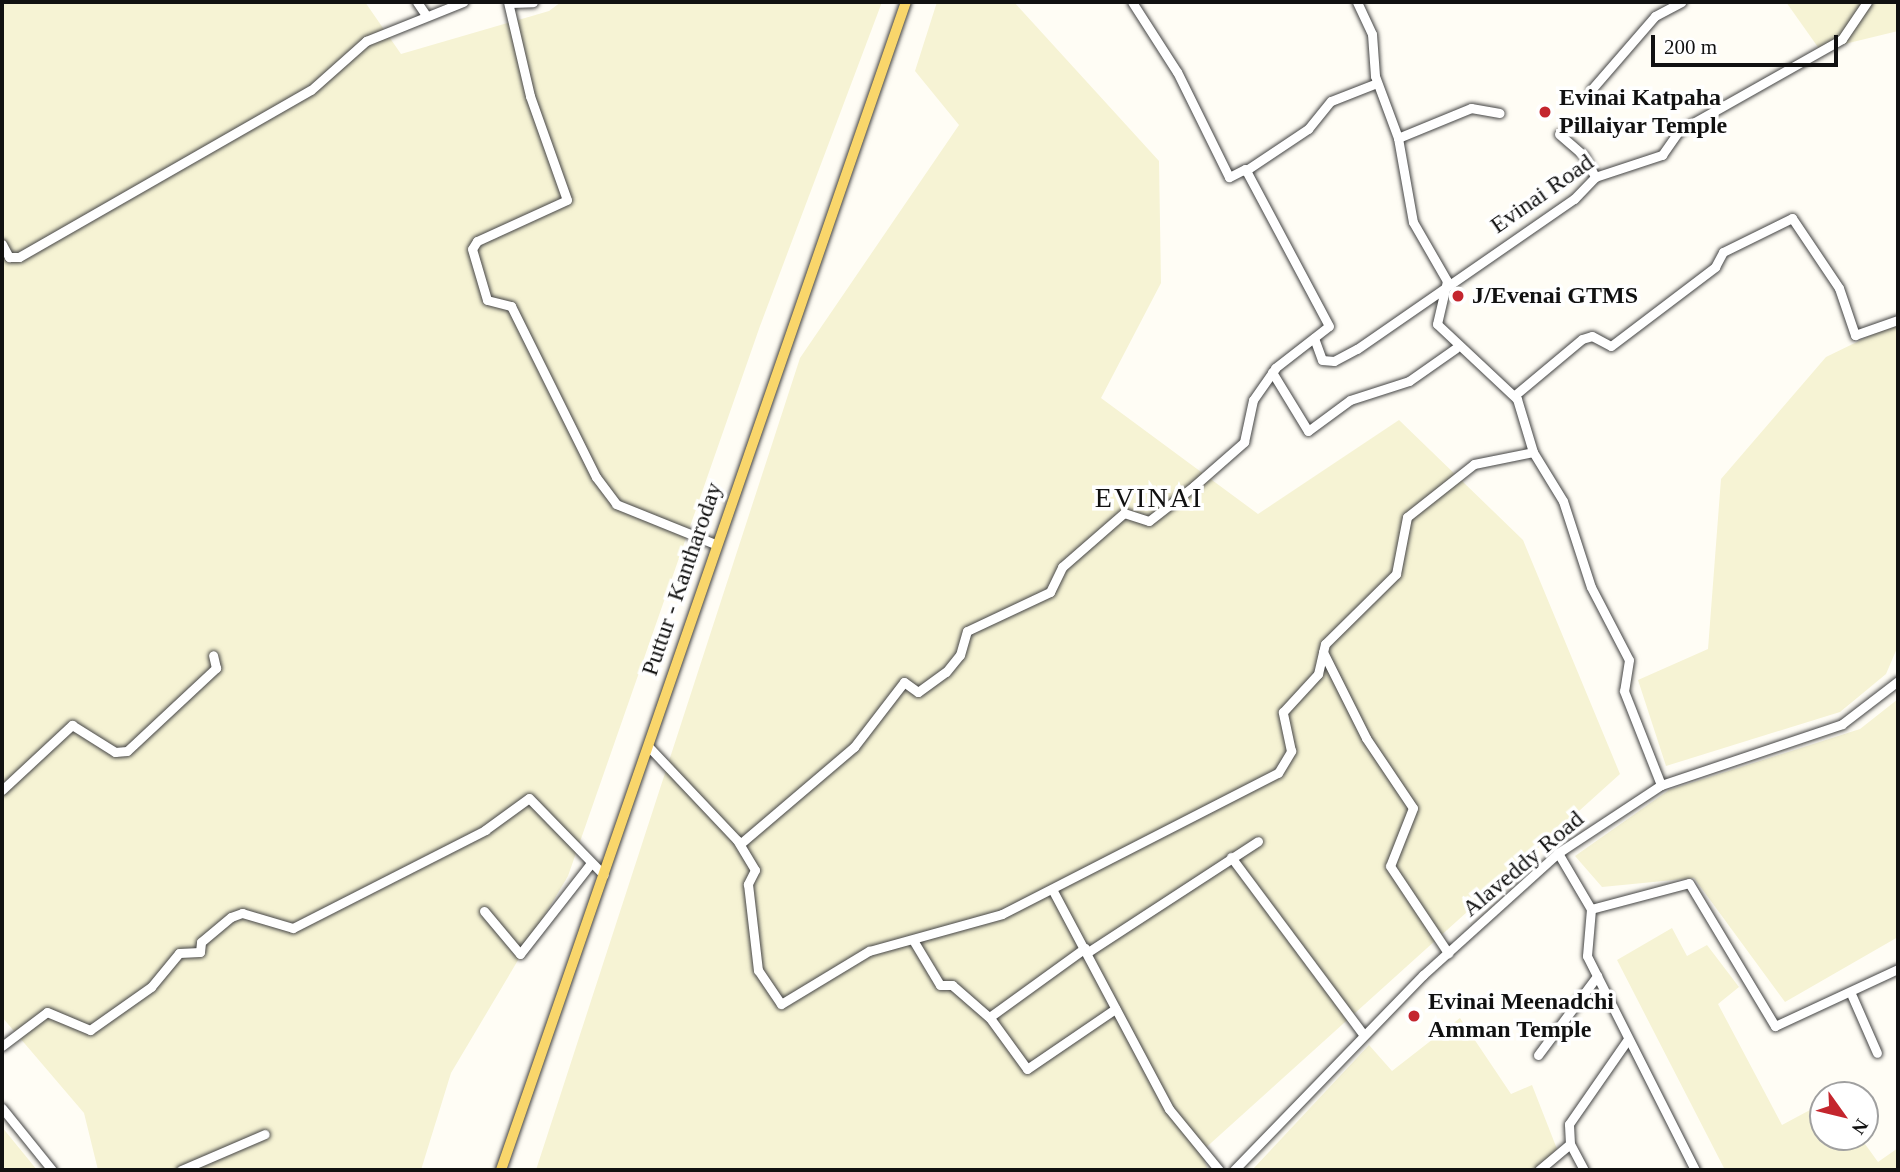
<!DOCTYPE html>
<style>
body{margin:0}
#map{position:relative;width:1900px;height:1172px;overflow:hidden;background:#fffdf5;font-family:Georgia,serif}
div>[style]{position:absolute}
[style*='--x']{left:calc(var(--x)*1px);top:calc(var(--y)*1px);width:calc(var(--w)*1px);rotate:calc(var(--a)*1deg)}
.farmland>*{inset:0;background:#f6f3d4}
.roads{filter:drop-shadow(0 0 2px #444) drop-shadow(0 0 2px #444)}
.minor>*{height:9px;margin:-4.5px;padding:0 4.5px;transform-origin:4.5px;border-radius:4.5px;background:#fff}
.major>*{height:10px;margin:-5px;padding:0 5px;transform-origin:5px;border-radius:5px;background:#f9d66b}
.dots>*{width:19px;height:19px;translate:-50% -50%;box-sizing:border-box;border:4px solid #fff;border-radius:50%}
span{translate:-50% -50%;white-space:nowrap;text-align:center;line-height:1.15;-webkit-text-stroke:7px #fff;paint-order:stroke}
.poi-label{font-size:24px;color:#111;font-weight:700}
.left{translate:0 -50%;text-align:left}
.street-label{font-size:24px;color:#111}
.quarter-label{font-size:28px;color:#111;letter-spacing:2px}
.frame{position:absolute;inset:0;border:4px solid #111;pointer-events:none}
.north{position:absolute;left:1809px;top:1081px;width:70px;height:70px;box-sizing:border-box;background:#fff;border:2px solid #a0a0a0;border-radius:50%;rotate:124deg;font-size:19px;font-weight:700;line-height:28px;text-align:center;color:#111}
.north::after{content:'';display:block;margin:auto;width:24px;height:32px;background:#c4262e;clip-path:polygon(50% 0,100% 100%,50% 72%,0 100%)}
.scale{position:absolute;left:1651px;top:35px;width:187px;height:32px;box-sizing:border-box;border:4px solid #111;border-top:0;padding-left:9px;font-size:21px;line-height:24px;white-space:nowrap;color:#111;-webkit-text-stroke:5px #fff;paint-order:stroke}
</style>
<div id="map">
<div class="farmland">
<i style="clip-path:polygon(2px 2px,365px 2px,401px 54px,549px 11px,561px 2px,882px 2px,760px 326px,568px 876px,451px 1073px,421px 1170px,98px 1170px,84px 1113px,2px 1017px)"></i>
<i style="clip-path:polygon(937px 2px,1014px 2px,1159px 161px,1161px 283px,1101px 398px,1258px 514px,1399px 420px,1523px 540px,1620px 774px,1201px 1152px,1208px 1170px,536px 1170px,800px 358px,959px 125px,915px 71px)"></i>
<i style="clip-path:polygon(1786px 2px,1898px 2px,1898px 31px,1820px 50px)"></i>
<i style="clip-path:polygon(1898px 322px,1898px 646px,1886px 674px,1840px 712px,1666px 766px,1638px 680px,1708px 649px,1721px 479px,1826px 357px)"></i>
<i style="clip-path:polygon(1898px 699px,1898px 937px,1785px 1002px,1694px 878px,1602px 887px,1575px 856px,1669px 790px,1860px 729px)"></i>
<i style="clip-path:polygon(1672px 928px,1687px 956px,1707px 945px,1739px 987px,1718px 1004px,1782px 1125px,1823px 1103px,1823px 1137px,1860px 1137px,1878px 1162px,1898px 1148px,1898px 1170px,1725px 1170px,1617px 960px)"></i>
<i style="clip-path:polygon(1460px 1018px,1511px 1094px,1532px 1085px,1557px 1149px,1535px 1170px,1252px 1170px,1369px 1045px,1392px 1071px)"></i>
<i style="clip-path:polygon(2px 1127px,37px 1170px,2px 1170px)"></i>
</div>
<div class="roads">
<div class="minor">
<i style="--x:417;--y:2;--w:14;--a:56"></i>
<i style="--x:508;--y:2;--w:97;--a:76.8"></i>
<i style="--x:530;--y:96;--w:110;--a:70.4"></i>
<i style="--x:567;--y:200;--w:99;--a:155.5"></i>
<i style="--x:477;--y:241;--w:9;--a:122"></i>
<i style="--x:472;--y:249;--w:53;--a:73.6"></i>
<i style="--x:487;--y:300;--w:25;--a:14"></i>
<i style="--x:511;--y:306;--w:191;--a:63.6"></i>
<i style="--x:596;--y:477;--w:34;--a:53"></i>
<i style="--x:616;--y:504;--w:107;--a:22"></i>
<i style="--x:1357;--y:2;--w:35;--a:65"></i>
<i style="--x:1372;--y:34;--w:42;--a:85.9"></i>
<i style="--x:1375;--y:76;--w:66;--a:69.6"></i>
<i style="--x:1398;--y:138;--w:85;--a:79.9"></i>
<i style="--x:1413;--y:222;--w:68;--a:60"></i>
<i style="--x:1447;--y:281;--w:44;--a:103.1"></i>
<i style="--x:1437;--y:324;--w:110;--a:43.2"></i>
<i style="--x:1517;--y:399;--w:55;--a:73.2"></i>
<i style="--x:1533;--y:452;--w:57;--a:58.5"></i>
<i style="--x:1563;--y:501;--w:90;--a:72"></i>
<i style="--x:1591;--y:587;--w:82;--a:62.5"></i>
<i style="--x:1629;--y:660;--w:31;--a:99"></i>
<i style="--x:1624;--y:691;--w:101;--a:68.5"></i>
<i style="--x:510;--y:3;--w:23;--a:-2"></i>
<i style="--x:1591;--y:90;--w:98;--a:-49.1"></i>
<i style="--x:1655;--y:16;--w:30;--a:-28"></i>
<i style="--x:1559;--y:134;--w:33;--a:41"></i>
<i style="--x:1584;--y:156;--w:24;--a:62"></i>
<i style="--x:1398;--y:138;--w:79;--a:-22.3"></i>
<i style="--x:1471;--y:108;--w:29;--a:10"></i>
<i style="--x:1245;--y:171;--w:76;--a:-33.7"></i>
<i style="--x:1308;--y:129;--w:36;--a:-51"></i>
<i style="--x:1331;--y:101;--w:49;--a:-21.4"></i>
<i style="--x:2;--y:244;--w:15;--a:62"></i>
<i style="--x:9;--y:257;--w:10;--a:0"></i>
<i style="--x:19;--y:257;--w:336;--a:-29.8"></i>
<i style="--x:311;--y:90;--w:74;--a:-41.7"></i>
<i style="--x:366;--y:41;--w:105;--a:-21.9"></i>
<i style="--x:1314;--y:338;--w:23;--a:70"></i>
<i style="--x:1322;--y:360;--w:12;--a:5"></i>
<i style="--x:1334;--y:361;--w:26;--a:-28"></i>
<i style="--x:1357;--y:349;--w:264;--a:-34.7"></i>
<i style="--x:1574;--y:199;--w:30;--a:-46"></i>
<i style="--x:1595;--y:177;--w:71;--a:-18.2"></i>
<i style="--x:1662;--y:155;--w:29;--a:-55"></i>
<i style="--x:1679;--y:131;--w:187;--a:-29.4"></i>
<i style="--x:1842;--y:39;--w:45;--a:-56"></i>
<i style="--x:1272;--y:372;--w:69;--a:58.6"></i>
<i style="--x:1308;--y:431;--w:52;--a:-36.4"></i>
<i style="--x:1350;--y:400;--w:62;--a:-17.9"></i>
<i style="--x:1409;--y:381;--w:57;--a:-35.1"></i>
<i style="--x:1515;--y:395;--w:87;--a:-39.9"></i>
<i style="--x:1582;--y:339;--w:10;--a:-17"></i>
<i style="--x:1592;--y:336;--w:21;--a:28"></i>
<i style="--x:1611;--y:346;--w:131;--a:-37.2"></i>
<i style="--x:1715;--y:267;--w:17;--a:-62"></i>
<i style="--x:1723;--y:252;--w:77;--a:-26.2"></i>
<i style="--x:1792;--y:218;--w:84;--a:56.1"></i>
<i style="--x:1839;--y:288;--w:50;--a:71.2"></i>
<i style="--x:1855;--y:335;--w:46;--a:-19.2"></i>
<i style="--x:1323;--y:652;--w:96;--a:63.4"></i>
<i style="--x:1366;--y:738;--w:84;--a:56.1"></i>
<i style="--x:1413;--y:808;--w:62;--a:111.6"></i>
<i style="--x:1390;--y:866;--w:105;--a:56.3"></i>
<i style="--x:648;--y:746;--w:129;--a:46.6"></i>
<i style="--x:737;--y:840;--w:35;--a:59"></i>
<i style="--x:755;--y:870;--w:16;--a:117"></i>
<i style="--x:748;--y:884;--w:87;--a:83.4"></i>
<i style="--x:758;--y:970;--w:41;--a:55.9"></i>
<i style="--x:781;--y:1004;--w:103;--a:-31.1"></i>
<i style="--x:869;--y:951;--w:138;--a:-15.5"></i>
<i style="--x:1002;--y:914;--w:310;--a:-27.1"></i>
<i style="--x:1278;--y:773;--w:26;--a:-59"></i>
<i style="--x:1291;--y:751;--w:40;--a:-102"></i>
<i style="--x:1283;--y:712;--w:52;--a:-47.4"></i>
<i style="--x:1318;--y:674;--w:31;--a:-77"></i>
<i style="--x:1325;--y:644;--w:100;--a:-44.6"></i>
<i style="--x:1396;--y:574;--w:58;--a:-79.1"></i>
<i style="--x:1407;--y:517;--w:85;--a:-38.3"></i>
<i style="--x:1474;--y:464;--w:60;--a:-11.5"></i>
<i style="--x:2;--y:790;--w:96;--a:-42.9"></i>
<i style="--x:72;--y:725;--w:51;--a:32.1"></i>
<i style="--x:115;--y:752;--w:12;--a:-5"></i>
<i style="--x:127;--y:751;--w:122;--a:-43"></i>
<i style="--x:216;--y:668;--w:13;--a:-103"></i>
<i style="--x:740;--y:844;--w:150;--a:-40.4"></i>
<i style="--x:854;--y:747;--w:82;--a:-52.4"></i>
<i style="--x:904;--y:682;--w:17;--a:36"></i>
<i style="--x:918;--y:692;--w:34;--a:-36"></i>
<i style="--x:946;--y:672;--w:22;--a:-51"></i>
<i style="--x:960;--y:655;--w:25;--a:-74"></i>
<i style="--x:967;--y:631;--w:92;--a:-25.2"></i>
<i style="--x:1050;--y:592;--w:28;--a:-64"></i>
<i style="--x:1062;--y:567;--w:82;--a:-41.1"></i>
<i style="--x:1124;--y:513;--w:26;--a:18"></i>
<i style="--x:1149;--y:521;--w:57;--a:-37.9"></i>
<i style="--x:1194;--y:486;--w:67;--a:-41.3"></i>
<i style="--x:1244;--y:442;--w:43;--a:-77.9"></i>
<i style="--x:1253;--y:400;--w:39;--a:-55"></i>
<i style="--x:1275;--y:368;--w:68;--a:-37.9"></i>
<i style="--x:1329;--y:326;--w:178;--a:-118.1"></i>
<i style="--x:1245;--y:169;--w:18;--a:153"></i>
<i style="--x:1229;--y:177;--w:117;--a:-116.3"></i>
<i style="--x:1177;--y:72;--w:83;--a:-122.7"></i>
<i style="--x:1558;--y:853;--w:65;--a:59.5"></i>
<i style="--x:1591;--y:909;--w:47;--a:94.9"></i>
<i style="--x:1587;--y:956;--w:240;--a:63.2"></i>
<i style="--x:1231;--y:857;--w:221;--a:53.3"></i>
<i style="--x:1052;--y:889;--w:249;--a:62"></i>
<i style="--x:1169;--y:1109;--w:79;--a:50.7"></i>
<i style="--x:1591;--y:909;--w:101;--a:-14.9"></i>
<i style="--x:1689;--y:883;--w:167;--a:59"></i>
<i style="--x:1775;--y:1026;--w:136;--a:-24.9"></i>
<i style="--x:484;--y:911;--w:56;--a:50.1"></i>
<i style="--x:520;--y:954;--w:115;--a:-52"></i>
<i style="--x:913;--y:940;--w:52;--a:59"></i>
<i style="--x:940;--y:985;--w:12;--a:0"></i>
<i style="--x:952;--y:985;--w:50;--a:41"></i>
<i style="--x:990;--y:1018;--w:63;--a:54"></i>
<i style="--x:1027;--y:1069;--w:107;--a:-34.3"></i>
<i style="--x:1088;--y:952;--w:203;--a:-33.1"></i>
<i style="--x:1852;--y:996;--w:62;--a:66.3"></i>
<i style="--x:991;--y:1016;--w:116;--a:-35.9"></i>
<i style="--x:2;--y:1046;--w:56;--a:-37.1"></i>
<i style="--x:47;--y:1012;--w:47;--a:22.7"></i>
<i style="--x:90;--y:1030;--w:75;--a:-35.2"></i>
<i style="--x:151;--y:987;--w:44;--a:-50.5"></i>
<i style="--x:179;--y:953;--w:21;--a:-3"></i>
<i style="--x:200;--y:952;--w:10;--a:-84"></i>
<i style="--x:201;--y:942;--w:39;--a:-40"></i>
<i style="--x:231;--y:917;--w:12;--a:-20"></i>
<i style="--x:242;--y:913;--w:53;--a:16.4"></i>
<i style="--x:293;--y:928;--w:216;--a:-27"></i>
<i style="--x:485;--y:830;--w:54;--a:-36"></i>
<i style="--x:529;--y:798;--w:107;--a:45.8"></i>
<i style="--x:1538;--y:1055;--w:99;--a:-53.2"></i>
<i style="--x:2;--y:1108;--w:80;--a:51.1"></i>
<i style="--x:181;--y:1170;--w:91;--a:-23.2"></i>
<i style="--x:1234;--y:1170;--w:272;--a:-45.9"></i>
<i style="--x:1423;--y:975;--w:182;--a:-42.1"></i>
<i style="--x:1558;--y:853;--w:123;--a:-33.4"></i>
<i style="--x:1661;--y:785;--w:191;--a:-18.6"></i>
<i style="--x:1842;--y:724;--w:71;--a:-37.5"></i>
<i style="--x:1539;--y:1170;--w:40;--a:-40"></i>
<i style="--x:1584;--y:1170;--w:30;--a:-118"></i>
<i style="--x:1570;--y:1144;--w:20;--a:-93"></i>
<i style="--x:1569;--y:1124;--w:103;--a:-55.2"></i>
</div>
<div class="major">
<i style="--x:501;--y:1170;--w:1236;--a:-70.88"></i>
</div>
</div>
<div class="dots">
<i style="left:1545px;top:112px;background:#c4262e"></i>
<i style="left:1458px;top:296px;background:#c4262e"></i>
<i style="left:1414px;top:1016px;background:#c4262e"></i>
</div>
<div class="poi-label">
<span class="left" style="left:1559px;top:112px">Evinai Katpaha<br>Pillaiyar Temple</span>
<span class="left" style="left:1472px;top:296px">J/Evenai GTMS</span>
<span class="left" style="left:1428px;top:1016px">Evinai Meenadchi<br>Amman Temple</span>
</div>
<div class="street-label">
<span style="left:1542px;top:194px;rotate:-35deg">Evinai Road</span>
<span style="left:682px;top:579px;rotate:-71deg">Puttur - Kantharoday</span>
<span style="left:1523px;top:864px;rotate:-40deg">Alaveddy Road</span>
</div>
<div class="quarter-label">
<span style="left:1149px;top:498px">EVINAI</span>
</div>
<div class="frame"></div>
<div class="north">N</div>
<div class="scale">200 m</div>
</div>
